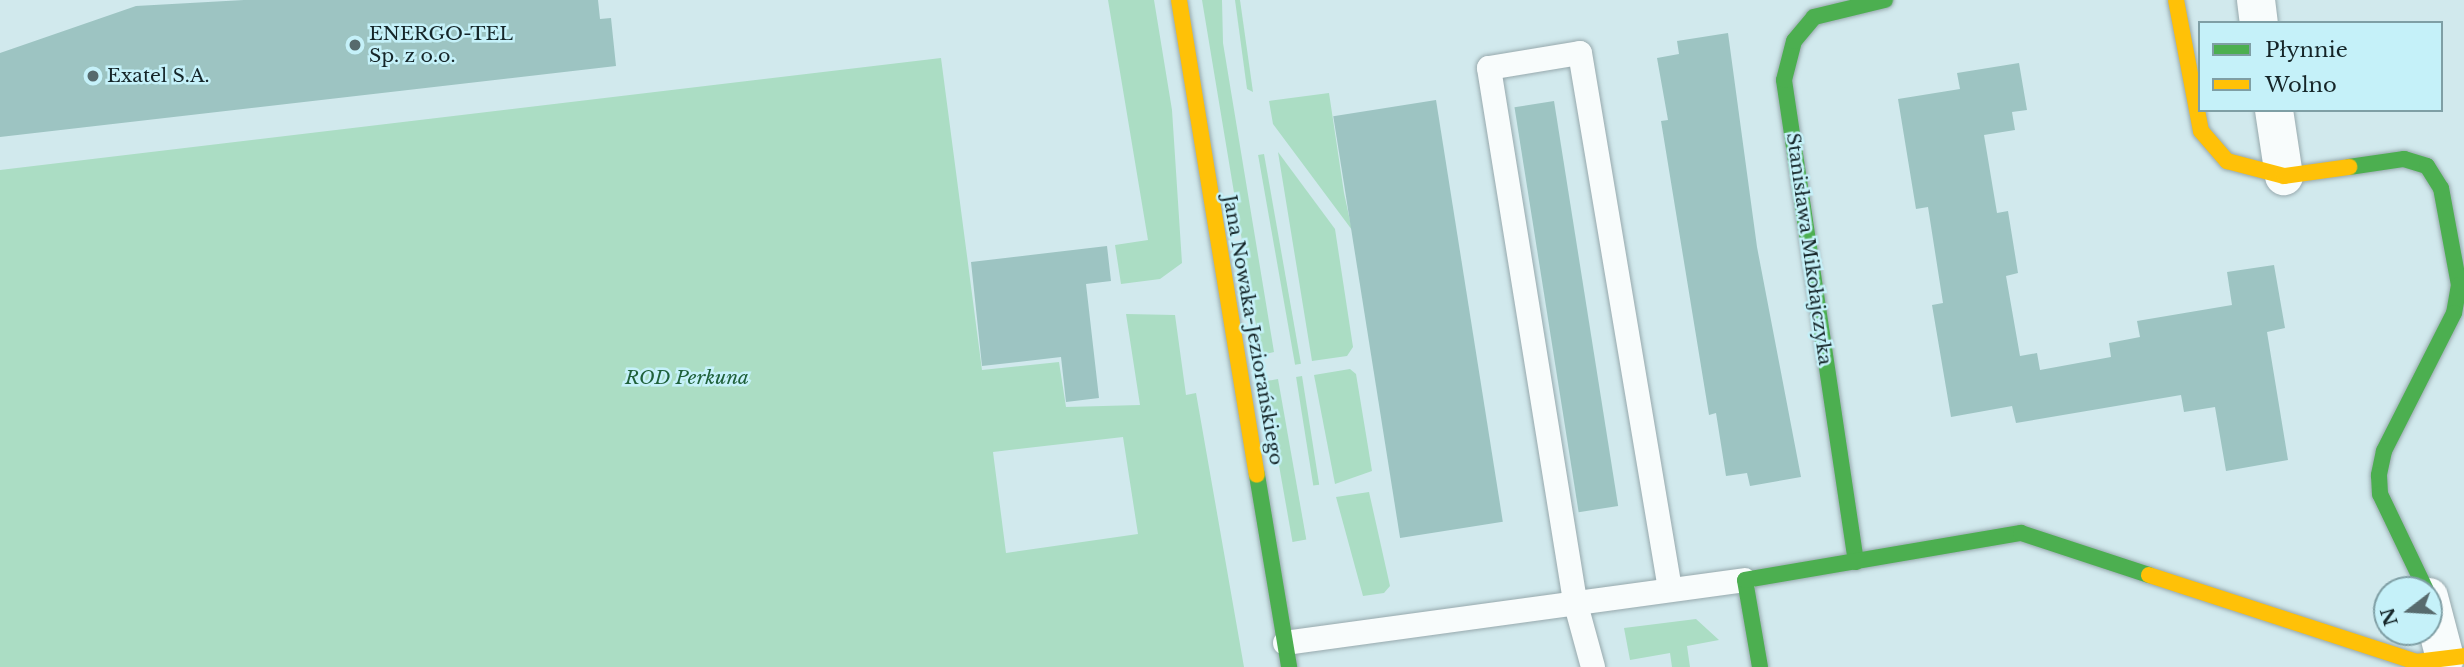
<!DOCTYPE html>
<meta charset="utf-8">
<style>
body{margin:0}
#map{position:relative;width:2464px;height:667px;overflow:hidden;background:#d1e9ed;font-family:"Libre Baskerville",serif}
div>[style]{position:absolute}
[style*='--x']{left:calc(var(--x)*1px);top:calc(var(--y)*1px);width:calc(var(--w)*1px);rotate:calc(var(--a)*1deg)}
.green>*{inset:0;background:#abddc4;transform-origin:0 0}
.building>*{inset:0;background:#9dc4c2;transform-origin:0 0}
.roads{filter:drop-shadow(0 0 2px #97a9ad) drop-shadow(0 0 2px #97a9ad)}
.lane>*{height:24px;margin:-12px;padding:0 12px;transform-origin:12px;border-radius:12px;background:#f8fcfc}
.street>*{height:38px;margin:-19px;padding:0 19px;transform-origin:19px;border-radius:19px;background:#f8fcfc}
.fast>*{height:16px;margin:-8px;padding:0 8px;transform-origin:8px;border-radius:8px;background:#4caf50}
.slow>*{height:16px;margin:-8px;padding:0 8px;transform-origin:8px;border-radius:8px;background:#ffc107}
.dots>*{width:19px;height:19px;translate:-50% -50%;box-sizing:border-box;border:4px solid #c5f1f9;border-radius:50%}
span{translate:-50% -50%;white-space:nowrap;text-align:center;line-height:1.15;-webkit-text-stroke:5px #c5f1f9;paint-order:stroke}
.poi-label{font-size:19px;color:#152528}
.left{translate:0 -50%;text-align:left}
.street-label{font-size:19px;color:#152528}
.park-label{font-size:19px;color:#1f6039;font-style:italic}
.legend{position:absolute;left:2198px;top:21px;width:245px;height:91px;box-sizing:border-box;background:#c5f1f9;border:2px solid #7f9fa5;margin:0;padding:9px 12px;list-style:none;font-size:21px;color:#152528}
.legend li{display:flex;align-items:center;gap:14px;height:35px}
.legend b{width:35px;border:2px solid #7f9fa5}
.north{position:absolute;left:2373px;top:576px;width:70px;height:70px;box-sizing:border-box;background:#c5f1f9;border:2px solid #7f9fa5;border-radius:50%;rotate:253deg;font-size:19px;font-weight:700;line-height:28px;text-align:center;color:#152528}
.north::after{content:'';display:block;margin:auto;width:24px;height:32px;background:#576a6d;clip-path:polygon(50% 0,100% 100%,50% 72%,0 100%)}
</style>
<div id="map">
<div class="green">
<i style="clip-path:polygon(1108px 0,1154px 0,1172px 110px,1182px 263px,1160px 279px,1121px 284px,1115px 245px,1148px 240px)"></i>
<i style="clip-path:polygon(1202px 0,1222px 0,1223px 43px,1274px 352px,1261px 355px)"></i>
<i style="clip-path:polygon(1235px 0,1240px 0,1253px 92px,1247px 89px)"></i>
<i style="clip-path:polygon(evenodd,941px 58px,982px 370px,1059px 362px,1066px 407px,1140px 405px,1126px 314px,1175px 315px,1186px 395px,1196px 393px,1244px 667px,0 667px,0 170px,941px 58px,1123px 437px,1138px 534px,1006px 553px,993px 452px,1123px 437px)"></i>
<i style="clip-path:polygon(1329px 93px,1344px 193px,1352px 230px,1273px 124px,1269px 101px)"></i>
<i style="clip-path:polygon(1278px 152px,1335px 229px,1353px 347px,1347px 356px,1312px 361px)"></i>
<i style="left:1264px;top:154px;width:213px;height:6px;rotate:80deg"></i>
<i style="clip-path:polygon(1350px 369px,1356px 374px,1372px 471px,1335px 484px,1314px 375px)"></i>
<i style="left:1302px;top:376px;width:110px;height:6px;rotate:81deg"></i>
<i style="left:1278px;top:379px;width:163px;height:14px;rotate:80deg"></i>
<i style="clip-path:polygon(1369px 492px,1390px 586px,1384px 593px,1363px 596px,1336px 497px)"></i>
<i style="clip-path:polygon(1696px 619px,1719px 640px,1687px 646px,1690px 667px,1672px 667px,1670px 653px,1630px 660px,1624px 628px)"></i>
</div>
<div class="building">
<i style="clip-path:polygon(244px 0,598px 0,600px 19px,611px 18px,616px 66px,0 137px,0 53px,136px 6px)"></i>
<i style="clip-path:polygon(1728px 33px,1757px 247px,1801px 477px,1750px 486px,1747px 473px,1726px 476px,1716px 413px,1709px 415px,1661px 121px,1668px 120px,1657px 58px,1679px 54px,1677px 41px)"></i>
<i style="clip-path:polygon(2019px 63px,2027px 110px,2012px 112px,2015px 130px,1984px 135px,1997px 213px,2008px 211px,2018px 273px,2006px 276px,2020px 356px,2037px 353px,2040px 370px,2111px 357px,2109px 343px,2140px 337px,2137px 321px,2232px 305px,2227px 272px,2274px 265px,2285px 328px,2267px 332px,2288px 460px,2226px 471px,2215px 407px,2184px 412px,2181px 395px,2016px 423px,2012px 406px,1951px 417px,1932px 305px,1943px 303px,1928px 207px,1916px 209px,1898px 99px,1960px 89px,1957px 73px)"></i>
<i style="left:1436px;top:100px;width:427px;height:104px;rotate:81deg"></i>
<i style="left:1554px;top:101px;width:410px;height:40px;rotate:81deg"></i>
<i style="clip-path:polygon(1107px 246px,1111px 281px,1086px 284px,1099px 398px,1066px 402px,1061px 357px,982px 366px,971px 262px)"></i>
</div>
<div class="roads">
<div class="lane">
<i style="--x:1285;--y:643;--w:464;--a:-7.8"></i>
<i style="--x:1593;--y:667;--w:68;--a:-105.3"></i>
<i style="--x:1575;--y:601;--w:540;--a:-99.17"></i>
<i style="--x:1489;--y:68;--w:92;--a:-9.4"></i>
<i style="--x:1580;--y:53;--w:544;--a:80.47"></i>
</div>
<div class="street">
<i style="--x:2256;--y:0;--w:23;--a:83"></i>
<i style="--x:2274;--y:110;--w:67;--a:81.4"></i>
<i style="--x:2429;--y:597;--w:63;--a:75.3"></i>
</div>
<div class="fast">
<i style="--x:2349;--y:167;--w:56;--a:-8.3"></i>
<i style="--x:2404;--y:159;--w:24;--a:17"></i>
<i style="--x:2427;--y:166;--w:26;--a:58"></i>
<i style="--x:2441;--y:188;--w:99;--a:79.5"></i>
<i style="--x:2459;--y:285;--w:28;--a:100"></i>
<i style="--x:2454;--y:313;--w:155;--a:116.9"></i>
<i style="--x:2384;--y:451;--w:25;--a:102"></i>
<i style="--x:2379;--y:475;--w:19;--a:87"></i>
<i style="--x:2380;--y:494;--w:106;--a:64.4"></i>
<i style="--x:1257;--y:475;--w:195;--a:80.5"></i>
<i style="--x:1856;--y:562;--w:487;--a:-98.5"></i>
<i style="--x:1784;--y:80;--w:40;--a:-75.6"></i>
<i style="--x:1794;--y:41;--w:31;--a:-50"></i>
<i style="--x:1814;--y:17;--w:73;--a:-13.5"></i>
<i style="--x:1760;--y:667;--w:88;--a:-99.8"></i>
<i style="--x:1745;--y:580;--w:280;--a:-9.7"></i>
<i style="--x:2021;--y:533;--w:135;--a:18.2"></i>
</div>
<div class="slow">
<i style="--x:1179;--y:0;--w:481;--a:80.7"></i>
<i style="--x:2176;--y:0;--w:133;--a:79.2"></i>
<i style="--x:2201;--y:131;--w:40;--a:49"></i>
<i style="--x:2227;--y:161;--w:59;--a:14.7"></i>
<i style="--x:2284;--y:176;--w:66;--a:-7.9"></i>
<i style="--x:2149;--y:575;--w:281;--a:18"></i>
<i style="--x:2416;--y:662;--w:48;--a:-7.1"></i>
</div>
</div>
<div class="dots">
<i style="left:355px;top:45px;background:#576a6d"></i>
<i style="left:93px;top:76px;background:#576a6d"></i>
</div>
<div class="poi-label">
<span class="left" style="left:369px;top:45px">ENERGO-TEL<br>Sp. z o.o.</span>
<span class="left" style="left:107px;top:76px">Exatel S.A.</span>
</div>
<div class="street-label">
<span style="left:1809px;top:249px;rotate:82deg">Stanisława Mikołajczyka</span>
<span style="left:1253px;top:330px;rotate:80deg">Jana Nowaka-Jeziorańskiego</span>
</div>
<div class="park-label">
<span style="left:687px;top:378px">ROD Perkuna</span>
</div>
<ul class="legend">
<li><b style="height:9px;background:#4caf50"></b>Płynnie</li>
<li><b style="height:9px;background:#ffc107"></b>Wolno</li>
</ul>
<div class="north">N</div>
</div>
